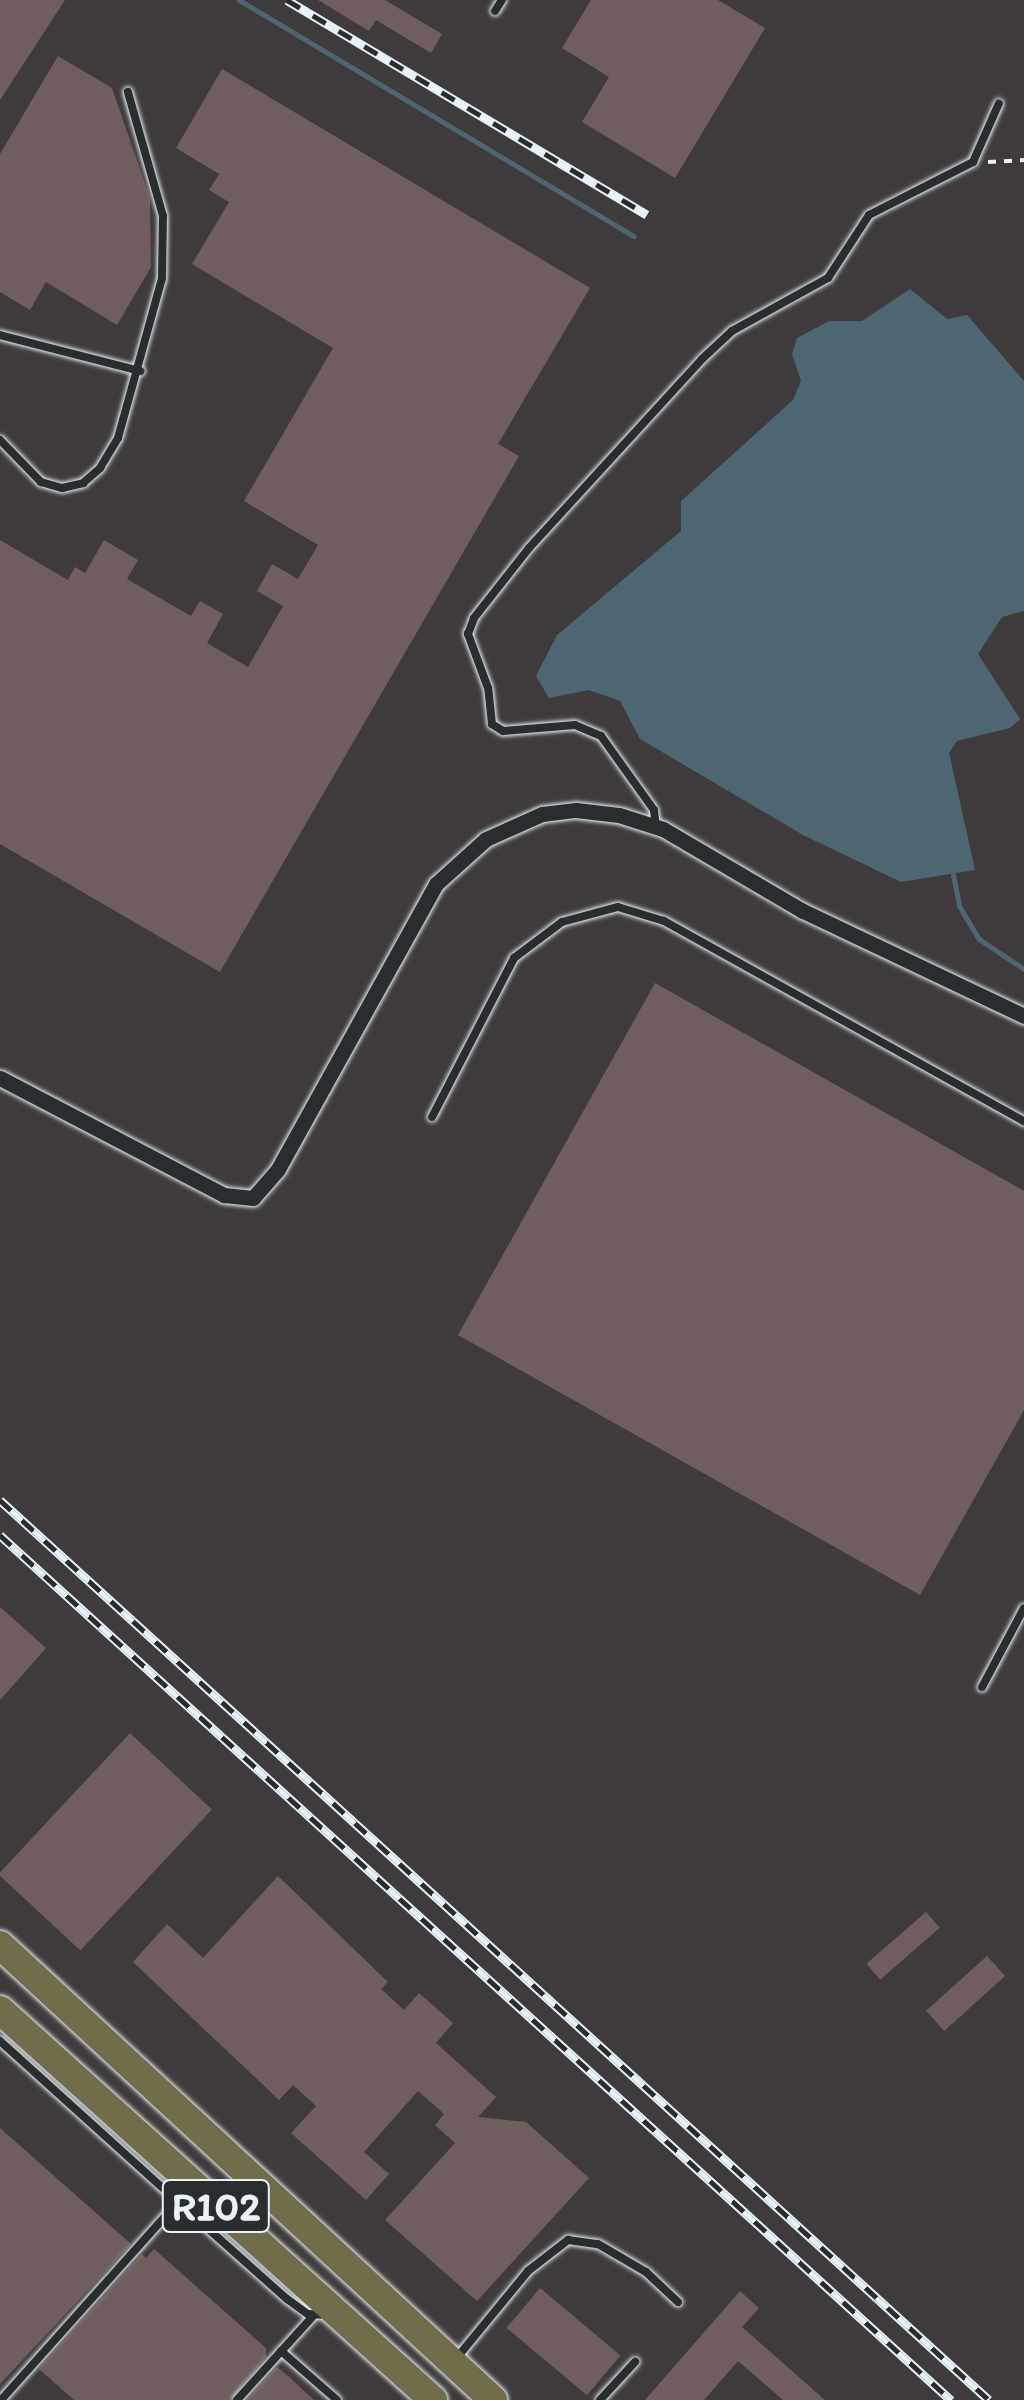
<!DOCTYPE html>
<style>
body{margin:0}
#map{position:relative;width:1024px;height:2400px;overflow:hidden;background:#3f3b3c;font-family:Itim,sans-serif}
div>[style]{position:absolute}
[style*='--x']{left:calc(var(--x)*1px);top:calc(var(--y)*1px);width:calc(var(--w)*1px);rotate:calc(var(--a)*1deg)}
.water>*{inset:0;background:#4d6672}
.stream>*{height:5px;margin:-2.5px;padding:0 2.5px;transform-origin:2.5px;border-radius:2.5px;background:#4d6672}
.building>*{inset:0;background:#705d5d;transform-origin:0 0}
.path>*{height:4px;margin-top:-2px;transform-origin:0;background:repeating-linear-gradient(90deg,#e8f1f8 0 8px,transparent 0 16px)}
.roads{filter:drop-shadow(0 0 2px #e8f1f8) drop-shadow(0 0 2px #e8f1f8)}
.service>*{height:8px;margin:-4px;padding:0 4px;transform-origin:4px;border-radius:4px;background:#2a2d2e}
.minor>*{height:15px;margin:-7.5px;padding:0 7.5px;transform-origin:7.5px;border-radius:7.5px;background:#2a2d2e}
.trunk>*{height:28px;margin:-14px;padding:0 14px;transform-origin:14px;border-radius:14px;background:#716d4b}
.rail>*{height:9px;margin-top:-4.5px;transform-origin:0;background:repeating-linear-gradient(90deg,#2a2d2e 0 15px,#e8f1f8 0 30px);box-sizing:border-box;border-block:2px solid #e8f1f8}
span{translate:-50% -50%;white-space:nowrap;text-align:center;line-height:1.15;-webkit-text-stroke:9px #2a2d2e;paint-order:stroke}
.shield-label span{padding:2px 8px;background:#2a2d2e;border:2px solid;border-radius:8px;-webkit-text-stroke-width:0}
.shield-label{font-size:40px;color:#e8f1f8;font-weight:700}
</style>
<div id="map">
<div class="water">
<i style="clip-path:polygon(910px 289px,947px 319px,967px 315px,1024px 381px,1024px 611px,1002px 617px,978px 654px,1020px 719px,1010px 728px,957px 741px,949px 753px,975px 870px,901px 882px,803px 835px,640px 739px,620px 701px,589px 690px,549px 698px,536px 676px,557px 635px,681px 531px,681px 501px,793px 400px,801px 381px,792px 354px,797px 338px,829px 321px,862px 321px)"></i>
</div>
<div class="stream">
<i style="--x:239;--y:0;--w:460;--a:30.9"></i>
<i style="--x:953;--y:874;--w:33;--a:79"></i>
<i style="--x:959;--y:906;--w:39;--a:59"></i>
<i style="--x:979;--y:939;--w:54;--a:33.7"></i>
</div>
<div class="building">
<i style="clip-path:polygon(0 0,65px 0,0 100px)"></i>
<i style="clip-path:polygon(318px 0,385px 0,442px 34px,431px 53px,376px 20px,369px 31px)"></i>
<i style="clip-path:polygon(591px 0,718px 0,765px 28px,675px 178px,582px 122px,609px 77px,562px 48px)"></i>
<i style="clip-path:polygon(58px 56px,112px 88px,150px 198px,151px 267px,117px 325px,46px 282px,30px 310px,0 292px,0 154px)"></i>
<i style="clip-path:polygon(222px 69px,590px 288px,498px 444px,519px 456px,220px 972px,0 844px,0 540px,68px 580px,75px 567px,85px 573px,104px 540px,138px 560px,127px 579px,191px 616px,200px 601px,223px 614px,207px 643px,248px 667px,283px 606px,257px 591px,272px 564px,298px 579px,318px 545px,244px 501px,333px 348px,192px 264px,229px 202px,209px 190px,219px 174px,176px 148px)"></i>
<i style="clip-path:polygon(655px 983px,1024px 1191px,1024px 1410px,920px 1595px,458px 1335px)"></i>
<i style="clip-path:polygon(0 1607px,46px 1648px,0 1700px)"></i>
<i style="left:130px;top:1733px;width:112px;height:193px;rotate:43deg"></i>
<i style="clip-path:polygon(278px 1876px,388px 1982px,381px 1989px,404px 2010px,419px 1993px,453px 2023px,436px 2043px,496px 2097px,478px 2117px,526px 2122px,589px 2178px,477px 2301px,385px 2220px,455px 2143px,435px 2125px,444px 2114px,418px 2091px,364px 2152px,389px 2174px,366px 2200px,291px 2133px,316px 2106px,293px 2085px,279px 2100px,133px 1962px,167px 1924px,203px 1958px)"></i>
<i style="left:926px;top:1912px;width:21px;height:79px;rotate:49deg"></i>
<i style="left:987px;top:1956px;width:27px;height:82px;rotate:48deg"></i>
<i style="clip-path:polygon(0 2128px,131px 2244px,0 2384px)"></i>
<i style="clip-path:polygon(154px 2249px,266px 2348px,266px 2357px,230px 2400px,74px 2400px,39px 2369px,142px 2254px,146px 2258px)"></i>
<i style="left:540px;top:2288px;width:105px;height:52px;rotate:40deg"></i>
<i style="clip-path:polygon(740px 2291px,759px 2308px,742px 2327px,825px 2400px,783px 2400px,738px 2361px,704px 2400px,645px 2400px)"></i>
<i style="clip-path:polygon(277px 2367px,287px 2375px,314px 2400px,247px 2400px)"></i>
</div>
<div class="path">
<i style="--x:988;--y:162;--w:36;--a:-3"></i>
</div>
<div class="roads">
<div class="service">
<i style="--x:495;--y:11;--w:13;--a:-58"></i>
<i style="--x:0;--y:335;--w:145;--a:14.4"></i>
<i style="--x:0;--y:440;--w:59;--a:45.7"></i>
<i style="--x:41;--y:482;--w:22;--a:16"></i>
<i style="--x:62;--y:488;--w:22;--a:-13"></i>
<i style="--x:83;--y:483;--w:23;--a:-41"></i>
<i style="--x:100;--y:468;--w:35;--a:-59"></i>
<i style="--x:118;--y:438;--w:166;--a:-74.6"></i>
<i style="--x:162;--y:278;--w:62;--a:-89.1"></i>
<i style="--x:163;--y:216;--w:129;--a:-105.8"></i>
<i style="--x:656;--y:827;--w:17;--a:-97"></i>
<i style="--x:654;--y:810;--w:91;--a:-125.6"></i>
<i style="--x:601;--y:736;--w:28;--a:-157"></i>
<i style="--x:575;--y:725;--w:72;--a:175.2"></i>
<i style="--x:503;--y:731;--w:13;--a:-148"></i>
<i style="--x:492;--y:724;--w:36;--a:-96"></i>
<i style="--x:488;--y:688;--w:58;--a:-110.3"></i>
<i style="--x:468;--y:634;--w:17;--a:-69"></i>
<i style="--x:474;--y:618;--w:89;--a:-51.8"></i>
<i style="--x:529;--y:548;--w:256;--a:-47.5"></i>
<i style="--x:702;--y:359;--w:41;--a:-43"></i>
<i style="--x:732;--y:331;--w:110;--a:-28.9"></i>
<i style="--x:828;--y:278;--w:75;--a:-56.9"></i>
<i style="--x:869;--y:215;--w:117;--a:-27"></i>
<i style="--x:973;--y:162;--w:64;--a:-66.2"></i>
<i style="--x:432;--y:1117;--w:179;--a:-62.7"></i>
<i style="--x:514;--y:958;--w:60;--a:-36.9"></i>
<i style="--x:562;--y:922;--w:58;--a:-15"></i>
<i style="--x:618;--y:907;--w:48;--a:16.9"></i>
<i style="--x:664;--y:921;--w:412;--a:29.1"></i>
<i style="--x:982;--y:1687;--w:89;--a:-62"></i>
<i style="--x:0;--y:2041;--w:240;--a:42.1"></i>
<i style="--x:178;--y:2202;--w:266;--a:131.8"></i>
<i style="--x:190;--y:2187;--w:19;--a:129"></i>
<i style="--x:178;--y:2202;--w:146;--a:41.7"></i>
<i style="--x:287;--y:2299;--w:26;--a:36"></i>
<i style="--x:308;--y:2314;--w:20;--a:3"></i>
<i style="--x:281;--y:2351;--w:74;--a:41.2"></i>
<i style="--x:455;--y:2360;--w:115;--a:-50.6"></i>
<i style="--x:528;--y:2271;--w:51;--a:-37.8"></i>
<i style="--x:568;--y:2240;--w:30;--a:8"></i>
<i style="--x:598;--y:2244;--w:56;--a:30.3"></i>
<i style="--x:646;--y:2272;--w:44;--a:43.2"></i>
<i style="--x:237;--y:2400;--w:115;--a:-47.8"></i>
<i style="--x:600;--y:2400;--w:52;--a:-47.4"></i>
</div>
<div class="minor">
<i style="--x:0;--y:1078;--w:253;--a:27.6"></i>
<i style="--x:224;--y:1195;--w:29;--a:6"></i>
<i style="--x:253;--y:1198;--w:38;--a:-49"></i>
<i style="--x:278;--y:1169;--w:326;--a:-61"></i>
<i style="--x:436;--y:884;--w:67;--a:-42"></i>
<i style="--x:486;--y:839;--w:61;--a:-24.1"></i>
<i style="--x:542;--y:814;--w:34;--a:-7"></i>
<i style="--x:576;--y:810;--w:43;--a:6.6"></i>
<i style="--x:619;--y:815;--w:46;--a:17.7"></i>
<i style="--x:663;--y:829;--w:162;--a:30.4"></i>
<i style="--x:803;--y:911;--w:245;--a:25.4"></i>
</div>
<div class="trunk">
<i style="--x:0;--y:1945;--w:671;--a:42.7"></i>
<i style="--x:0;--y:2010;--w:583;--a:42.01"></i>
</div>
</div>
<div class="rail">
<i style="--x:287;--y:0;--w:419;--a:30.8"></i>
<i style="--x:0;--y:1500;--w:1337;--a:42.3"></i>
<i style="--x:0;--y:1535;--w:1286;--a:42.29"></i>
</div>
<div class="shield-label">
<span style="left:216px;top:2206px">R102</span>
</div>
</div>
